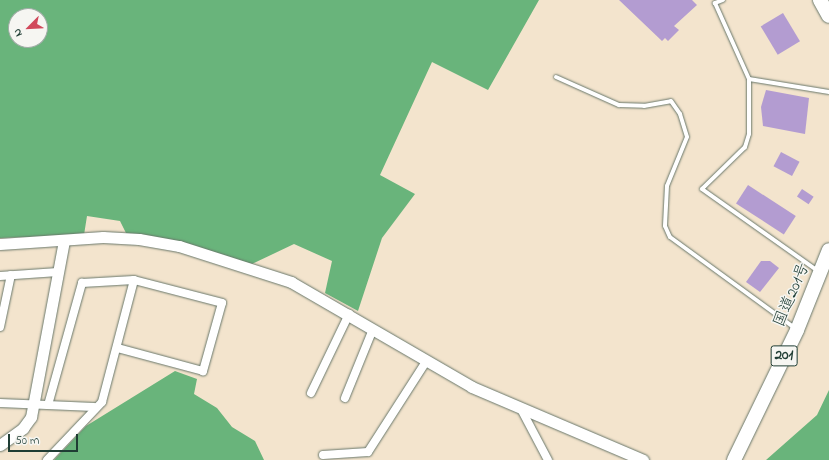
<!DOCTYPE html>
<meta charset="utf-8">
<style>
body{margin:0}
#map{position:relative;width:829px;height:460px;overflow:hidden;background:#f3e4cd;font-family:"Indie Flower","Klee One",sans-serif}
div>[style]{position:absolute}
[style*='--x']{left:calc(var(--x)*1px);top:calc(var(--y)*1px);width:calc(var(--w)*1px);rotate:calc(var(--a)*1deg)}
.forest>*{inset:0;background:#69b47b}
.building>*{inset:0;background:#b39cd1;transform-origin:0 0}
.roads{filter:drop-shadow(0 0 1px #69776a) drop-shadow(0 0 1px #69776a)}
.service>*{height:4px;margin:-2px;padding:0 2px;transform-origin:2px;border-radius:2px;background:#fff}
.minor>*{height:8px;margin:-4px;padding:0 4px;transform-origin:4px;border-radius:4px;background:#fff}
.tertiary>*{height:11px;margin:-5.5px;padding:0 5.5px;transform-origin:5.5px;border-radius:5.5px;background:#fff}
.trunk>*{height:14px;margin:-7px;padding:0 7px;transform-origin:7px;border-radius:7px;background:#fff}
span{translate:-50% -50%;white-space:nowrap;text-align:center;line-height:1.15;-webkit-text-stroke:3px #f6f6f2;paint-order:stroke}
.shield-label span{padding:1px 3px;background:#f6f6f2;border:1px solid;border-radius:3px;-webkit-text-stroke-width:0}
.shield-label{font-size:15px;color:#1f3d34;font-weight:700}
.street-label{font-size:16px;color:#1f3d34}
.north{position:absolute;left:8px;top:8px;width:40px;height:40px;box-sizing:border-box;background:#f6f6f2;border:1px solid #a0aca6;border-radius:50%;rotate:246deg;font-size:11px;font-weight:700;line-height:16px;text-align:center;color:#1f3d34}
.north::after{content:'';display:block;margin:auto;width:14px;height:18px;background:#d1495b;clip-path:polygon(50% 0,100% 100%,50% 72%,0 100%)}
.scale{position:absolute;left:8px;top:434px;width:70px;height:18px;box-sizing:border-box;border:2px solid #1f3d34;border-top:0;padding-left:5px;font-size:12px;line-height:14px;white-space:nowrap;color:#1f3d34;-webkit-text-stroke:3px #f6f6f2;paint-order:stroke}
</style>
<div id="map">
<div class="forest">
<i style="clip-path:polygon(evenodd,0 0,539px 0,488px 90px,432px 62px,380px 175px,415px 194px,382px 238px,358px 311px,325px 293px,332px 261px,294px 244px,252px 264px,126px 233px,120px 221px,87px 216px,84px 235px,0 238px,0 0,16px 16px,40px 16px,40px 40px,16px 40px,16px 16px)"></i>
<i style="clip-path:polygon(175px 371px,197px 379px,194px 394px,217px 408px,232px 427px,255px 441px,264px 460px,54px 460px,86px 426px)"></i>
<i style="clip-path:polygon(829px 390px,829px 460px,766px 460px,817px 415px)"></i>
</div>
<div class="building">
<i style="clip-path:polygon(619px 0,692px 0,697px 5px,674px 26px,679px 30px,668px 41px,665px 38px,662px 41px)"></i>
<i style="left:783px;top:13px;width:33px;height:26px;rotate:59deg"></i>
<i style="clip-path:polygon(766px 90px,809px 98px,805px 134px,763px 126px,761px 107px)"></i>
<i style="left:781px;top:152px;width:21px;height:16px;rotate:28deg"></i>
<i style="left:748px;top:185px;width:57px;height:22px;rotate:33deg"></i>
<i style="left:802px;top:189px;width:14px;height:9px;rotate:34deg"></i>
<i style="clip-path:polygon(761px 261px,770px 261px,779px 268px,760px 292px,746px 282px)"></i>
</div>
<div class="roads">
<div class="service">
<i style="--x:723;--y:0;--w:9;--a:159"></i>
<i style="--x:715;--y:3;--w:83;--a:65.9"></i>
<i style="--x:749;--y:79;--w:55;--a:90"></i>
<i style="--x:749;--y:134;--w:14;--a:107"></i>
<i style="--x:745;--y:147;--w:60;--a:135.7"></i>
<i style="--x:702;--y:189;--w:142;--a:35.3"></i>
<i style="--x:556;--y:77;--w:69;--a:24"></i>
<i style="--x:619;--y:105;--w:25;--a:2"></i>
<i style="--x:644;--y:106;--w:27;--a:-10"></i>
<i style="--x:671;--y:101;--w:16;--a:55"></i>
<i style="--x:680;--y:114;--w:24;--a:73"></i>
<i style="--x:687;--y:137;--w:53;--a:112.2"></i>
<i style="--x:667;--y:186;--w:40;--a:92.9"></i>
<i style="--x:665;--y:226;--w:12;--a:66"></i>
<i style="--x:670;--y:237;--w:155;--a:36.1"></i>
<i style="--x:749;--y:79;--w:81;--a:9.2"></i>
</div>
<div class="minor">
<i style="--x:0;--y:276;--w:58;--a:-3.9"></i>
<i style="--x:0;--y:327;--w:53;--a:-78.1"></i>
<i style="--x:311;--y:393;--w:88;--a:-64.3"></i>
<i style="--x:345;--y:398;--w:74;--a:-67.9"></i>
<i style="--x:0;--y:403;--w:94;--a:2.4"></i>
<i style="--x:48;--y:405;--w:127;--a:-74.4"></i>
<i style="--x:82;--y:283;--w:52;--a:-3.3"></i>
<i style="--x:134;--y:280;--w:91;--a:14.6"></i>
<i style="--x:222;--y:303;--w:71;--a:105.6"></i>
<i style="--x:203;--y:371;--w:89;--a:-165"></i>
<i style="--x:521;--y:409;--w:58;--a:62.1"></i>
<i style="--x:323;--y:455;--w:45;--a:-3.8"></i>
<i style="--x:368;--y:452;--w:109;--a:-57.3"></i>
<i style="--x:47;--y:460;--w:80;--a:-46.5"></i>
<i style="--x:102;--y:402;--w:126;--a:-75.3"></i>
</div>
<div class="tertiary">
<i style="--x:0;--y:244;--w:103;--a:-3.9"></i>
<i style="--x:103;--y:237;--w:36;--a:3"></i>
<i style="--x:139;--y:239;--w:41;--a:9.9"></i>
<i style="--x:179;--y:246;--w:118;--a:17.8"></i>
<i style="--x:291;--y:282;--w:209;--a:30.1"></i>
<i style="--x:472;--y:387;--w:186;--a:23.1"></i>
<i style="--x:0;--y:445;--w:29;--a:-36"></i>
<i style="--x:23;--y:428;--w:14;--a:-54"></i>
<i style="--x:31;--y:417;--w:179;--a:-79.4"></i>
</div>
<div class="trunk">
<i style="--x:820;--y:0;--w:18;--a:61"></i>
<i style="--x:734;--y:460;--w:144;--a:-64.1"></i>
<i style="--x:797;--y:330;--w:86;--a:-68.2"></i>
</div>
</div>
<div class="shield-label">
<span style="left:784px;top:356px">201</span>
</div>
<div class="street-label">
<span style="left:792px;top:295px;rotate:-67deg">国道201号</span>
</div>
<div class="north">N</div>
<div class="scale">50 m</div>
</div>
